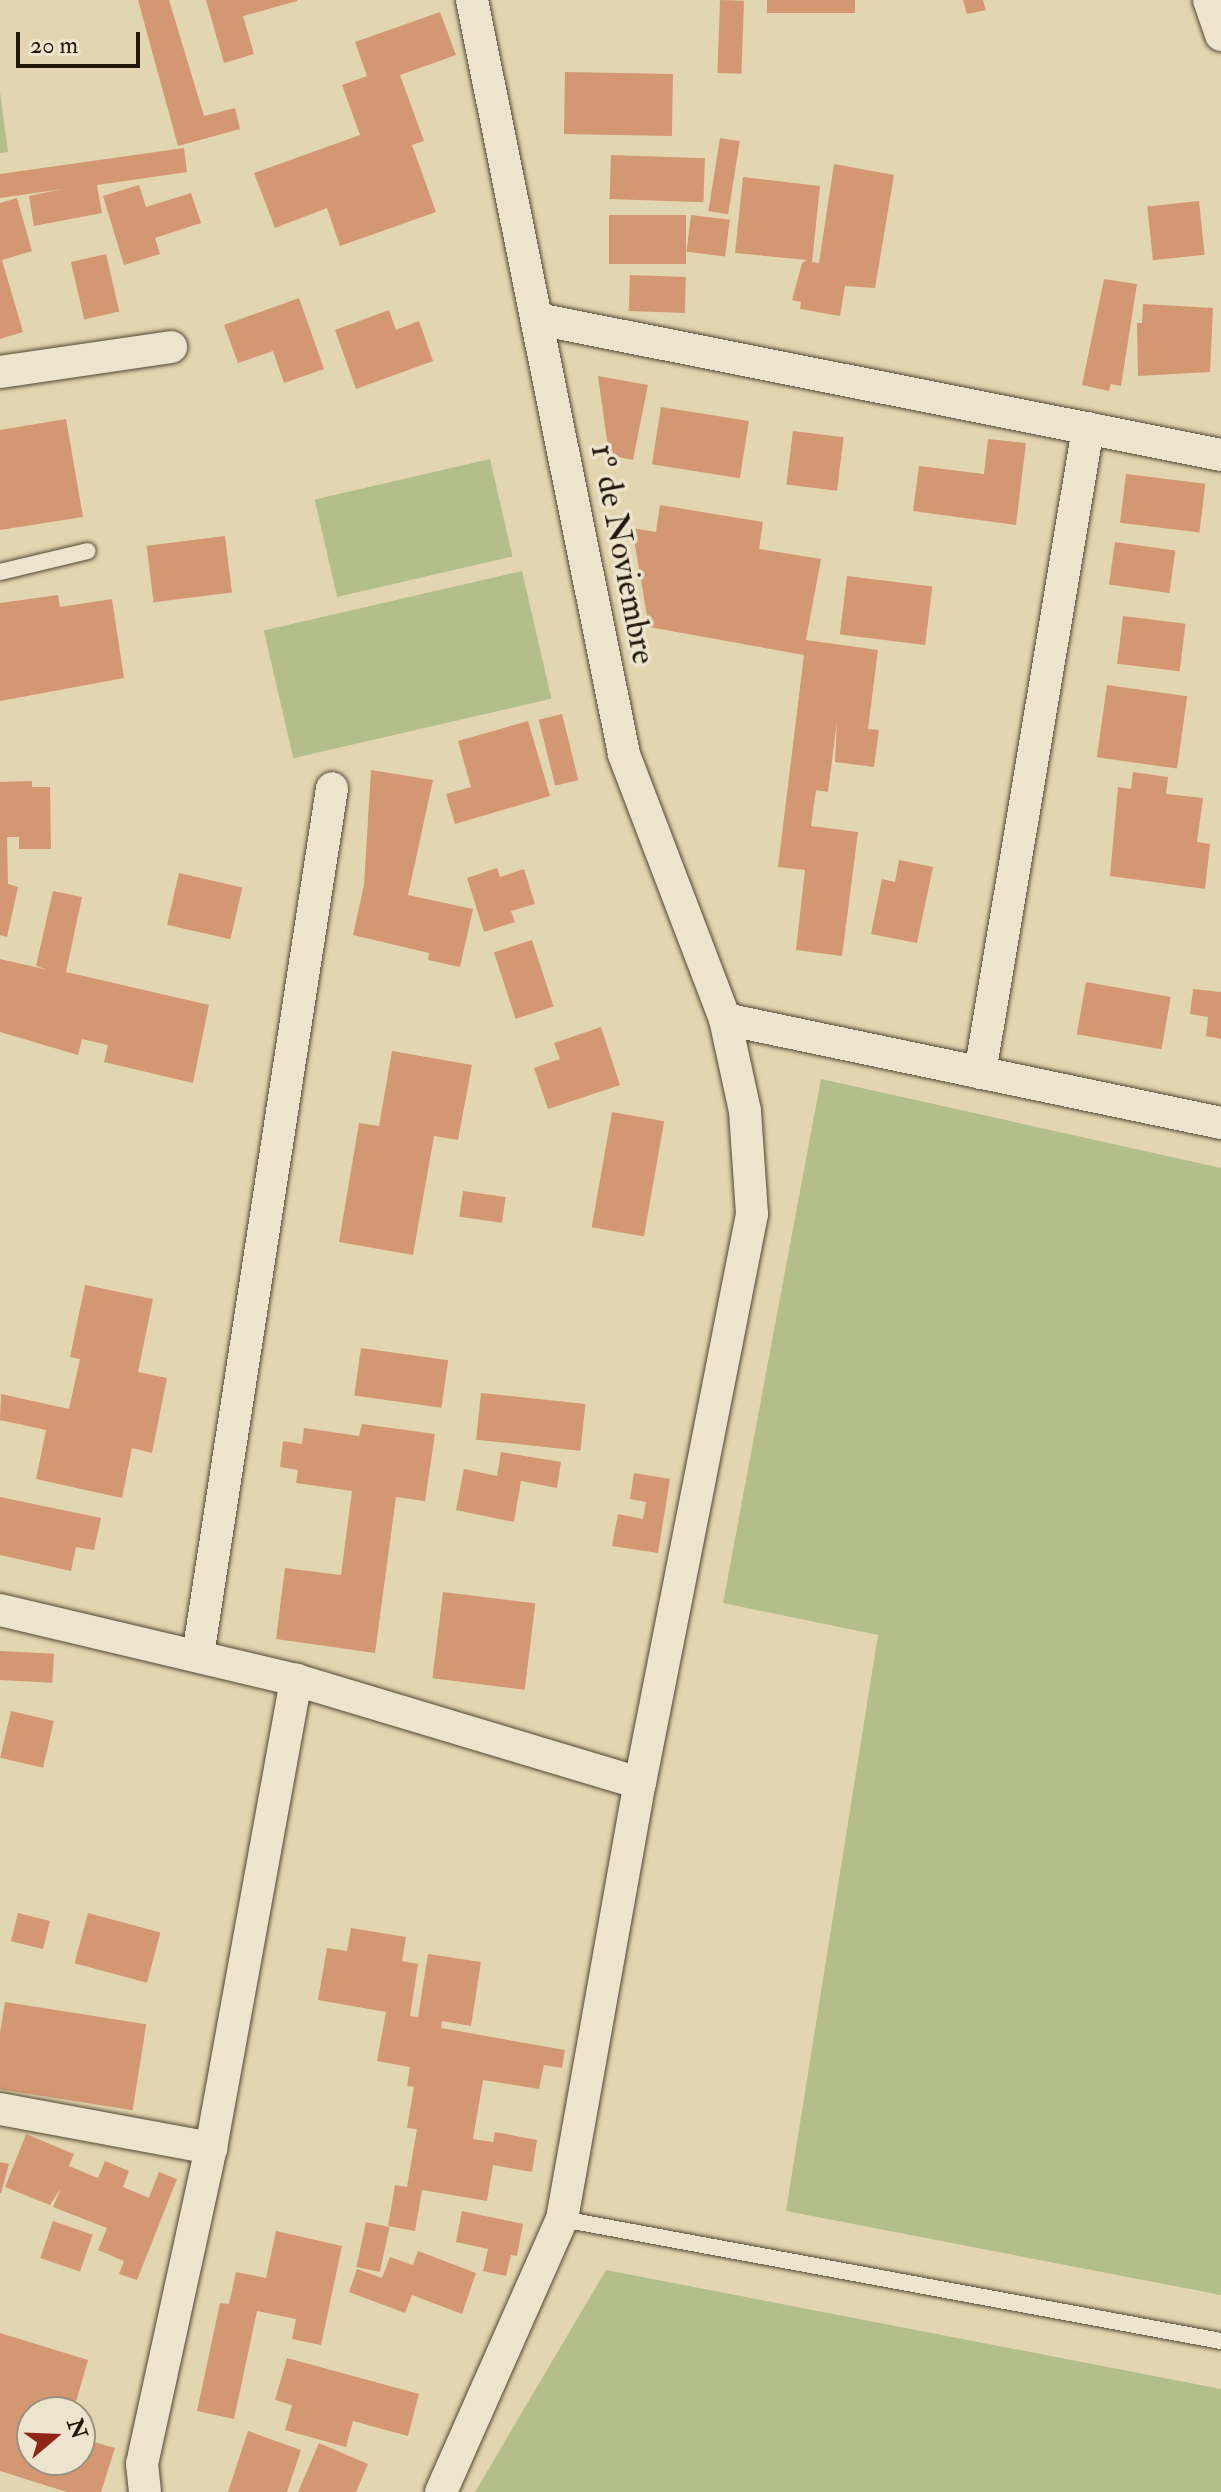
<!DOCTYPE html>
<meta charset="utf-8">
<style>
body{margin:0}
#map{position:relative;width:1221px;height:2492px;overflow:hidden;background:#e2d6b0;font-family:"IM FELL Double Pica",serif}
div>[style]{position:absolute}
[style*='--x']{left:calc(var(--x)*1px);top:calc(var(--y)*1px);width:calc(var(--w)*1px);rotate:calc(var(--a)*1deg)}
.green>*{inset:0;background:#b3be8b;transform-origin:0 0}
.building>*{inset:0;background:#d49774;transform-origin:0 0}
.roads{filter:drop-shadow(0 0 2px #514734) drop-shadow(0 0 2px #514734)}
.service>*{height:16px;margin:-8px;padding:0 8px;transform-origin:8px;border-radius:8px;background:#ece4cc}
.minor>*{height:32px;margin:-16px;padding:0 16px;transform-origin:16px;border-radius:16px;background:#ece4cc}
span{translate:-50% -50%;white-space:nowrap;text-align:center;line-height:1.15;-webkit-text-stroke:7px #ece4cc;paint-order:stroke}
.street-label{font-size:34px;color:#21170b}
.north{position:absolute;left:16px;top:2396px;width:80px;height:80px;box-sizing:border-box;background:#ece4cc;border:2px solid #9b927f;border-radius:50%;rotate:71deg;font-size:22px;font-weight:700;line-height:32px;text-align:center;color:#21170b}
.north::after{content:'';display:block;margin:auto;width:28px;height:36px;background:#8f2418;clip-path:polygon(50% 0,100% 100%,50% 72%,0 100%)}
.scale{position:absolute;left:16px;top:32px;width:124px;height:36px;box-sizing:border-box;border:4px solid #21170b;border-top:0;padding-left:10px;font-size:24px;line-height:28px;white-space:nowrap;color:#21170b;-webkit-text-stroke:6px #ece4cc;paint-order:stroke}
</style>
<div id="map">
<div class="green">
<i style="clip-path:polygon(0 92px,8px 152px,0 153px)"></i>
<i style="left:490px;top:459px;width:100px;height:180px;rotate:77deg"></i>
<i style="left:522px;top:571px;width:131px;height:265px;rotate:77deg"></i>
<i style="clip-path:polygon(821px 1079px,1221px 1168px,1221px 2295px,786px 2211px,878px 1635px,723px 1603px)"></i>
<i style="clip-path:polygon(606px 2270px,1221px 2389px,1221px 2492px,475px 2492px)"></i>
</div>
<div class="building">
<i style="clip-path:polygon(138px 0,169px 0,204px 116px,235px 108px,240px 129px,178px 146px)"></i>
<i style="clip-path:polygon(206px 0,297px 0,297px 1px,243px 16px,254px 54px,224px 63px)"></i>
<i style="left:720px;top:0;width:24px;height:73px;rotate:2deg"></i>
<i style="left:767px;top:0;width:88px;height:13px"></i>
<i style="clip-path:polygon(963px 0,983px 0,986px 10px,967px 14px)"></i>
<i style="clip-path:polygon(440px 12px,456px 55px,400px 75px,424px 141px,412px 145px,436px 212px,340px 246px,327px 208px,275px 228px,254px 173px,360px 135px,342px 85px,367px 76px,355px 42px)"></i>
<i style="left:565px;top:72px;width:108px;height:62px;rotate:1deg"></i>
<i style="left:720px;top:138px;width:20px;height:74px;rotate:9deg"></i>
<i style="clip-path:polygon(184px 148px,187px 172px,97px 185px,102px 213px,34px 226px,29px 196px,63px 189px,0 198px,0 174px)"></i>
<i style="left:611px;top:155px;width:94px;height:44px;rotate:2deg"></i>
<i style="clip-path:polygon(834px 164px,894px 175px,875px 288px,845px 286px,840px 316px,800px 309px,801px 302px,792px 300px,802px 263px,807px 260px,735px 253px,743px 177px,820px 186px,812px 262px,819px 263px)"></i>
<i style="clip-path:polygon(139px 185px,146px 207px,191px 193px,201px 223px,155px 238px,160px 254px,124px 265px,103px 196px)"></i>
<i style="clip-path:polygon(17px 198px,32px 251px,2px 260px,23px 332px,0 339px,0 203px)"></i>
<i style="left:1199px;top:201px;width:54px;height:52px;rotate:84deg"></i>
<i style="left:609px;top:215px;width:77px;height:49px"></i>
<i style="left:691px;top:215px;width:39px;height:37px;rotate:7deg"></i>
<i style="left:106px;top:254px;width:59px;height:36px;rotate:77deg"></i>
<i style="left:630px;top:275px;width:56px;height:36px;rotate:2deg"></i>
<i style="clip-path:polygon(1104px 279px,1137px 284px,1121px 386px,1111px 384px,1109px 391px,1082px 385px)"></i>
<i style="clip-path:polygon(299px 298px,324px 369px,284px 383px,273px 351px,238px 363px,224px 325px)"></i>
<i style="clip-path:polygon(1143px 304px,1213px 308px,1210px 372px,1138px 376px,1137px 323px,1142px 323px)"></i>
<i style="clip-path:polygon(389px 310px,396px 330px,419px 321px,433px 361px,356px 389px,335px 330px)"></i>
<i style="clip-path:polygon(598px 376px,648px 385px,633px 460px,609px 455px)"></i>
<i style="left:661px;top:407px;width:89px;height:58px;rotate:9deg"></i>
<i style="clip-path:polygon(66px 419px,83px 517px,0 530px,0 430px)"></i>
<i style="left:793px;top:431px;width:51px;height:54px;rotate:7deg"></i>
<i style="clip-path:polygon(988px 439px,1026px 443px,1016px 525px,913px 511px,919px 466px,984px 474px)"></i>
<i style="left:1126px;top:474px;width:80px;height:49px;rotate:7deg"></i>
<i style="clip-path:polygon(660px 505px,763px 522px,759px 549px,821px 559px,806px 640px,878px 650px,868px 729px,879px 730px,874px 767px,835px 762px,837px 721px,828px 792px,816px 790px,811px 826px,858px 832px,842px 956px,796px 950px,805px 870px,778px 867px,804px 655px,649px 627px,632px 528px,656px 532px)"></i>
<i style="left:225px;top:536px;width:57px;height:79px;rotate:83deg"></i>
<i style="left:1115px;top:542px;width:61px;height:43px;rotate:8deg"></i>
<i style="left:847px;top:576px;width:86px;height:59px;rotate:7deg"></i>
<i style="clip-path:polygon(58px 595px,60px 607px,112px 599px,124px 678px,0 701px,0 603px)"></i>
<i style="left:1123px;top:616px;width:63px;height:48px;rotate:7deg"></i>
<i style="left:1107px;top:685px;width:81px;height:73px;rotate:8deg"></i>
<i style="left:562px;top:714px;width:68px;height:24px;rotate:76deg"></i>
<i style="clip-path:polygon(528px 721px,550px 796px,455px 824px,446px 794px,471px 787px,458px 741px)"></i>
<i style="clip-path:polygon(371px 770px,433px 780px,408px 895px,473px 909px,460px 967px,428px 960px,429px 953px,353px 935px,364px 885px)"></i>
<i style="clip-path:polygon(1133px 772px,1168px 777px,1166px 794px,1203px 798px,1197px 842px,1210px 844px,1205px 889px,1110px 876px,1118px 787px,1131px 789px)"></i>
<i style="clip-path:polygon(32px 781px,32px 787px,50px 787px,51px 849px,19px 849px,19px 837px,7px 837px,8px 884px,18px 887px,7px 937px,0 935px,0 782px)"></i>
<i style="clip-path:polygon(899px 860px,933px 867px,917px 943px,871px 934px,882px 879px,895px 882px)"></i>
<i style="clip-path:polygon(497px 868px,500px 877px,524px 869px,535px 904px,511px 911px,515px 922px,484px 932px,467px 878px)"></i>
<i style="left:179px;top:873px;width:65px;height:53px;rotate:13deg"></i>
<i style="clip-path:polygon(53px 891px,82px 897px,66px 972px,209px 1005px,193px 1083px,104px 1062px,108px 1045px,82px 1039px,78px 1055px,0 1032px,0 959px,48px 970px,36px 966px)"></i>
<i style="left:532px;top:940px;width:70px;height:40px;rotate:72deg"></i>
<i style="left:1086px;top:982px;width:86px;height:53px;rotate:10deg"></i>
<i style="clip-path:polygon(1193px 989px,1221px 992px,1221px 1039px,1206px 1036px,1208px 1017px,1190px 1014px)"></i>
<i style="clip-path:polygon(601px 1027px,620px 1085px,548px 1109px,534px 1068px,560px 1059px,554px 1043px)"></i>
<i style="clip-path:polygon(392px 1051px,472px 1065px,458px 1140px,434px 1136px,413px 1255px,339px 1242px,359px 1123px,379px 1126px)"></i>
<i style="left:612px;top:1112px;width:53px;height:117px;rotate:10deg"></i>
<i style="left:463px;top:1191px;width:43px;height:26px;rotate:8deg"></i>
<i style="clip-path:polygon(85px 1285px,153px 1299px,138px 1372px,167px 1378px,152px 1453px,132px 1448px,122px 1498px,36px 1479px,46px 1430px,0 1420px,1px 1394px,69px 1409px,80px 1359px,70px 1357px)"></i>
<i style="left:361px;top:1348px;width:88px;height:48px;rotate:8deg"></i>
<i style="left:481px;top:1393px;width:105px;height:47px;rotate:6deg"></i>
<i style="clip-path:polygon(362px 1424px,435px 1434px,425px 1501px,396px 1497px,375px 1653px,276px 1639px,285px 1568px,341px 1575px,352px 1491px,296px 1483px,298px 1470px,280px 1467px,283px 1441px,302px 1444px,304px 1428px,359px 1436px)"></i>
<i style="clip-path:polygon(501px 1452px,561px 1462px,557px 1488px,521px 1481px,514px 1522px,456px 1510px,464px 1469px,497px 1476px)"></i>
<i style="clip-path:polygon(634px 1473px,670px 1479px,658px 1553px,612px 1546px,618px 1514px,643px 1519px,646px 1502px,630px 1499px)"></i>
<i style="clip-path:polygon(0 1497px,101px 1518px,94px 1550px,76px 1547px,71px 1571px,0 1555px)"></i>
<i style="left:443px;top:1592px;width:93px;height:87px;rotate:7deg"></i>
<i style="left:0;top:1651px;width:54px;height:29px;rotate:3deg"></i>
<i style="left:11px;top:1711px;width:44px;height:48px;rotate:13deg"></i>
<i style="left:18px;top:1913px;width:33px;height:29px;rotate:14deg"></i>
<i style="left:88px;top:1913px;width:75px;height:52px;rotate:15deg"></i>
<i style="clip-path:polygon(351px 1928px,406px 1937px,402px 1961px,418px 1964px,410px 2016px,418px 2017px,428px 1954px,481px 1962px,471px 2026px,442px 2021px,441px 2028px,565px 2050px,562px 2068px,544px 2065px,539px 2089px,483px 2080px,473px 2139px,493px 2142px,495px 2132px,537px 2140px,532px 2172px,493px 2165px,487px 2201px,422px 2190px,415px 2231px,388px 2226px,395px 2185px,407px 2187px,417px 2129px,407px 2128px,414px 2087px,407px 2086px,410px 2067px,377px 2061px,386px 2012px,318px 2000px,327px 1948px,347px 1951px)"></i>
<i style="left:5px;top:2002px;width:143px;height:87px;rotate:9deg"></i>
<i style="clip-path:polygon(26px 2134px,74px 2154px,69px 2166px,98px 2178px,105px 2161px,129px 2171px,123px 2187px,149px 2198px,159px 2172px,177px 2179px,137px 2280px,119px 2274px,124px 2261px,98px 2250px,107px 2228px,53px 2207px,61px 2188px,50px 2205px,5px 2187px)"></i>
<i style="clip-path:polygon(0 2162px,9px 2164px,1px 2193px,0 2193px)"></i>
<i style="clip-path:polygon(462px 2211px,523px 2224px,517px 2256px,511px 2255px,506px 2276px,483px 2271px,488px 2249px,456px 2242px)"></i>
<i style="left:53px;top:2221px;width:42px;height:39px;rotate:19deg"></i>
<i style="left:366px;top:2222px;width:24px;height:46px;rotate:12deg"></i>
<i style="clip-path:polygon(276px 2231px,342px 2246px,321px 2345px,292px 2339px,296px 2319px,257px 2311px,234px 2419px,197px 2411px,220px 2303px,229px 2304px,236px 2272px,266px 2278px)"></i>
<i style="clip-path:polygon(418px 2251px,476px 2273px,462px 2314px,412px 2295px,405px 2313px,349px 2292px,357px 2269px,382px 2278px,390px 2257px,413px 2265px)"></i>
<i style="clip-path:polygon(0 2333px,88px 2360px,73px 2412px,32px 2412px,32px 2460px,80px 2460px,80px 2438px,115px 2448px,101px 2492px,67px 2492px,0 2471px)"></i>
<i style="clip-path:polygon(287px 2358px,419px 2394px,408px 2436px,353px 2421px,346px 2447px,285px 2430px,292px 2405px,275px 2400px)"></i>
<i style="clip-path:polygon(248px 2431px,301px 2450px,287px 2492px,228px 2492px)"></i>
<i style="clip-path:polygon(319px 2443px,368px 2464px,356px 2492px,298px 2492px)"></i>
</div>
<div class="roads">
<div class="service">
<i style="--x:0;--y:572;--w:90;--a:-13.4"></i>
<i style="--x:562;--y:2219;--w:670;--a:10.49"></i>
</div>
<div class="minor">
<i style="--x:1209;--y:0;--w:37;--a:71"></i>
<i style="--x:538;--y:319;--w:696;--a:11.26"></i>
<i style="--x:0;--y:372;--w:173;--a:-8.3"></i>
<i style="--x:725;--y:1019;--w:507;--a:11.84"></i>
<i style="--x:980;--y:1073;--w:654;--a:-80.49"></i>
<i style="--x:0;--y:1610;--w:304;--a:13.3"></i>
<i style="--x:296;--y:1680;--w:359;--a:16.7"></i>
<i style="--x:198;--y:1655;--w:877;--a:-81.21"></i>
<i style="--x:0;--y:2109;--w:215;--a:10.5"></i>
<i style="--x:145;--y:2492;--w:28;--a:-96"></i>
<i style="--x:142;--y:2464;--w:323;--a:-77.7"></i>
<i style="--x:211;--y:2148;--w:476;--a:-79.7"></i>
<i style="--x:441;--y:2492;--w:299;--a:-66.1"></i>
<i style="--x:562;--y:2219;--w:443;--a:-79.9"></i>
<i style="--x:640;--y:1783;--w:580;--a:-78.86"></i>
<i style="--x:752;--y:1214;--w:103;--a:-93.9"></i>
<i style="--x:745;--y:1111;--w:94;--a:-102.3"></i>
<i style="--x:725;--y:1019;--w:284;--a:-110.9"></i>
<i style="--x:624;--y:754;--w:769;--a:-101.4"></i>
</div>
</div>
<div class="street-label">
<span style="left:623px;top:554px;rotate:79deg">1º de Noviembre</span>
</div>
<div class="north">N</div>
<div class="scale">20 m</div>
</div>
